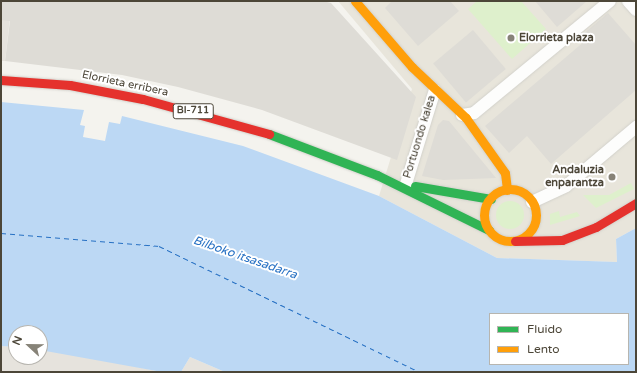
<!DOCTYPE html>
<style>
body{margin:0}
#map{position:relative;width:637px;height:373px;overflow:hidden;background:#f4f3ee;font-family:"Varela Round",sans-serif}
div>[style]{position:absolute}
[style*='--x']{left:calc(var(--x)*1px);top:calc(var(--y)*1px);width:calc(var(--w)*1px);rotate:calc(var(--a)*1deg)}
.residential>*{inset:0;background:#e8e5db}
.industrial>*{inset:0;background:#e6e3dd}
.green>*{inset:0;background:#def0cc}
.round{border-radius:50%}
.water>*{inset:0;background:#bcd8f4}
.ferry>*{height:1px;margin-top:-0.5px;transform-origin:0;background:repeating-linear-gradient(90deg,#2670c3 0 5px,transparent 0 9px)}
.building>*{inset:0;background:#dedcd6;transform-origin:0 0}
.roads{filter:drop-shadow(0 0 1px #d2d1cb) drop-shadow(0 0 1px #d2d1cb)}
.street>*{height:12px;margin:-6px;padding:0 6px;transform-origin:6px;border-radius:6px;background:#fdfdfc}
.fast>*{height:9px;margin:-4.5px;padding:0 4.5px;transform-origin:4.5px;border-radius:4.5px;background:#30b455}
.slow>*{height:9px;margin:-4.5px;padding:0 4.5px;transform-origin:4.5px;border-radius:4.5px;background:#ff9f0a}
.slow>.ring{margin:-4.5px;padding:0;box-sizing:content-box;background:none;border:9px solid #ff9f0a;border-radius:50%}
.jam>*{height:9px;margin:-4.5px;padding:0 4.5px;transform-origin:4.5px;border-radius:4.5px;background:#e5322d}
.dots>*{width:11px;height:11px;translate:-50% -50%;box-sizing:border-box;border:2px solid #fff;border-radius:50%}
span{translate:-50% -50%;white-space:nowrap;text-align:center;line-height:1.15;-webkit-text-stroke:4px #fff;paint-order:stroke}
.shield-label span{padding:1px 3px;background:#fff;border:1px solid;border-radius:3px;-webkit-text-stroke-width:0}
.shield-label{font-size:10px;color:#4c4638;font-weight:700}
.poi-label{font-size:11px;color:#4c4638;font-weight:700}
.left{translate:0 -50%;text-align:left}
.right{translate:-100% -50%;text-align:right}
.street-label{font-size:11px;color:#4c4638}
.water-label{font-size:12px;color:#2670c3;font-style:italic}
.frame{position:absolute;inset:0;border:2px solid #4c4638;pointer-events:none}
.legend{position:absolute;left:489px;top:313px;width:140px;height:52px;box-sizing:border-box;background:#fff;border:1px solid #b7b5af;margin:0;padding:5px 7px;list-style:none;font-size:12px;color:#4c4638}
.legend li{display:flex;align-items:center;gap:8px;height:20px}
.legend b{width:20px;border:1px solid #b7b5af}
.north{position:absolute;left:8px;top:325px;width:40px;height:40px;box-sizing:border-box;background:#fff;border:1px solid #b7b5af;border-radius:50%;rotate:292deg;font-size:11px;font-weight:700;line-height:16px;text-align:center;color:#4c4638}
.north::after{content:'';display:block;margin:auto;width:14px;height:18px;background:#878378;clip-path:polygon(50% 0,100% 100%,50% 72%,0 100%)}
</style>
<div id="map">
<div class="residential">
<i style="clip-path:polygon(338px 1px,636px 1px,636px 228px,616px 239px,617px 262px,497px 258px,379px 196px,412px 89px)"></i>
</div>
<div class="industrial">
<i style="clip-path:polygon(1px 1px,12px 1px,5px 61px,1px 61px)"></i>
<i style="clip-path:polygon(1px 346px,16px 347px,16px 357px,40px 357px,40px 350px,63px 352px,162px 372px,1px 372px)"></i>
<i style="clip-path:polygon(190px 357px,225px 372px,181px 372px)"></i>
</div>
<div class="green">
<i style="clip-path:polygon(477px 1px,521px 1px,546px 29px,512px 59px,468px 9px)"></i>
<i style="clip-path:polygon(631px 183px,634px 189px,596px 208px,583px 195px,609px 195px)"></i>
<i class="round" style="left:496px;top:201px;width:28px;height:28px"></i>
<i style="clip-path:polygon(559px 211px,560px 217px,577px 212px,580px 216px,550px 225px,550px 214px)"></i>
</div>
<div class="water">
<i style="clip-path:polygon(evenodd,1px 102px,84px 110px,80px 125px,85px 126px,83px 137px,105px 141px,109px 122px,120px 124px,122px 116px,243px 146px,379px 196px,497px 258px,617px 262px,616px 239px,636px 228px,636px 372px,225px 372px,190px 357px,181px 372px,162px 372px,40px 350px,40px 333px,16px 333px,16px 347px,1px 346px,1px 102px,490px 314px,628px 314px,628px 364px,490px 364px,490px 314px)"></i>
</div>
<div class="ferry">
<i style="--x:1;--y:233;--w:159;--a:4.7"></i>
<i style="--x:159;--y:246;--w:290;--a:25.8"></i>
</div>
<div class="building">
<i style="clip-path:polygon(1px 1px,323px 1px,331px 3px,416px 97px,397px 160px,262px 110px,178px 87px,122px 75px,5px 61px,10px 21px,1px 20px)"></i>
<i style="clip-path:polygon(392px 1px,450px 1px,459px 11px,418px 46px,385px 8px)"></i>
<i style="clip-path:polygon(535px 1px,587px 1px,557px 27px)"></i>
<i style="clip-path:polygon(608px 13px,636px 45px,636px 90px,551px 164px,527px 136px,509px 153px,485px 126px,586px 40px,582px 35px)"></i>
<i style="left:473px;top:30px;width:51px;height:52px;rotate:50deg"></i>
<i style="clip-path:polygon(443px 120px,449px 121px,496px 178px,443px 180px,422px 176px,438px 125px)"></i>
</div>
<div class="roads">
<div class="street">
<i style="--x:628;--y:1;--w:12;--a:48"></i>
<i style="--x:462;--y:115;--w:12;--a:-9"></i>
<i style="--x:474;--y:113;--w:176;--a:-39.5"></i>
<i style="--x:406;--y:184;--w:98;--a:-72.9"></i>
<i style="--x:532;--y:202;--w:38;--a:-25"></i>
<i style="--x:566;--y:186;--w:92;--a:-40.1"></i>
</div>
<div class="fast">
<i style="--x:269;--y:134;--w:116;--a:20.8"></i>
<i style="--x:377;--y:175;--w:125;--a:26.2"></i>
<i style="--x:415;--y:186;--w:77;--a:9.7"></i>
</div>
<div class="slow">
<i style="--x:355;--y:1;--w:87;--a:49.2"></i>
<i style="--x:412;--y:67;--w:74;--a:43.4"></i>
<i style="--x:466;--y:118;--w:67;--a:54.7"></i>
<i style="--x:505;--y:173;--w:17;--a:83"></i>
<i class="ring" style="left:484px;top:189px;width:43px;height:43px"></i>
</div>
<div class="jam">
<i style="--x:1;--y:80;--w:69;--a:4.1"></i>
<i style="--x:70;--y:85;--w:74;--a:10.9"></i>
<i style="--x:143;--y:99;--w:131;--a:15.5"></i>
<i style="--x:515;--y:241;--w:47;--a:-1.2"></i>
<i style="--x:562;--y:240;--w:36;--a:-21"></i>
<i style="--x:596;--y:227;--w:47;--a:-31"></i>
</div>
</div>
<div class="dots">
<i style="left:511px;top:38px;background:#878378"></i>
<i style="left:612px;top:177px;background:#878378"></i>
</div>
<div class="shield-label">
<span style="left:193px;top:111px">BI-711</span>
</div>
<div class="poi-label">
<span class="left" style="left:519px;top:38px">Elorrieta plaza</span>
<span class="right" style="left:604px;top:177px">Andaluzia<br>enparantza</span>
</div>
<div class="street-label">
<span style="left:125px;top:84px;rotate:12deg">Elorrieta erribera</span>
<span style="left:420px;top:137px;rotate:-73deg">Portuondo kalea</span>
</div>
<div class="water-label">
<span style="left:245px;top:258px;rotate:19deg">Bilboko itsasadarra</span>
</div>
<div class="frame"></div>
<ul class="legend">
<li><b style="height:5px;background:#30b455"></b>Fluido</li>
<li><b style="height:5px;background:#ff9f0a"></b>Lento</li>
</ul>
<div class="north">N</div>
</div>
